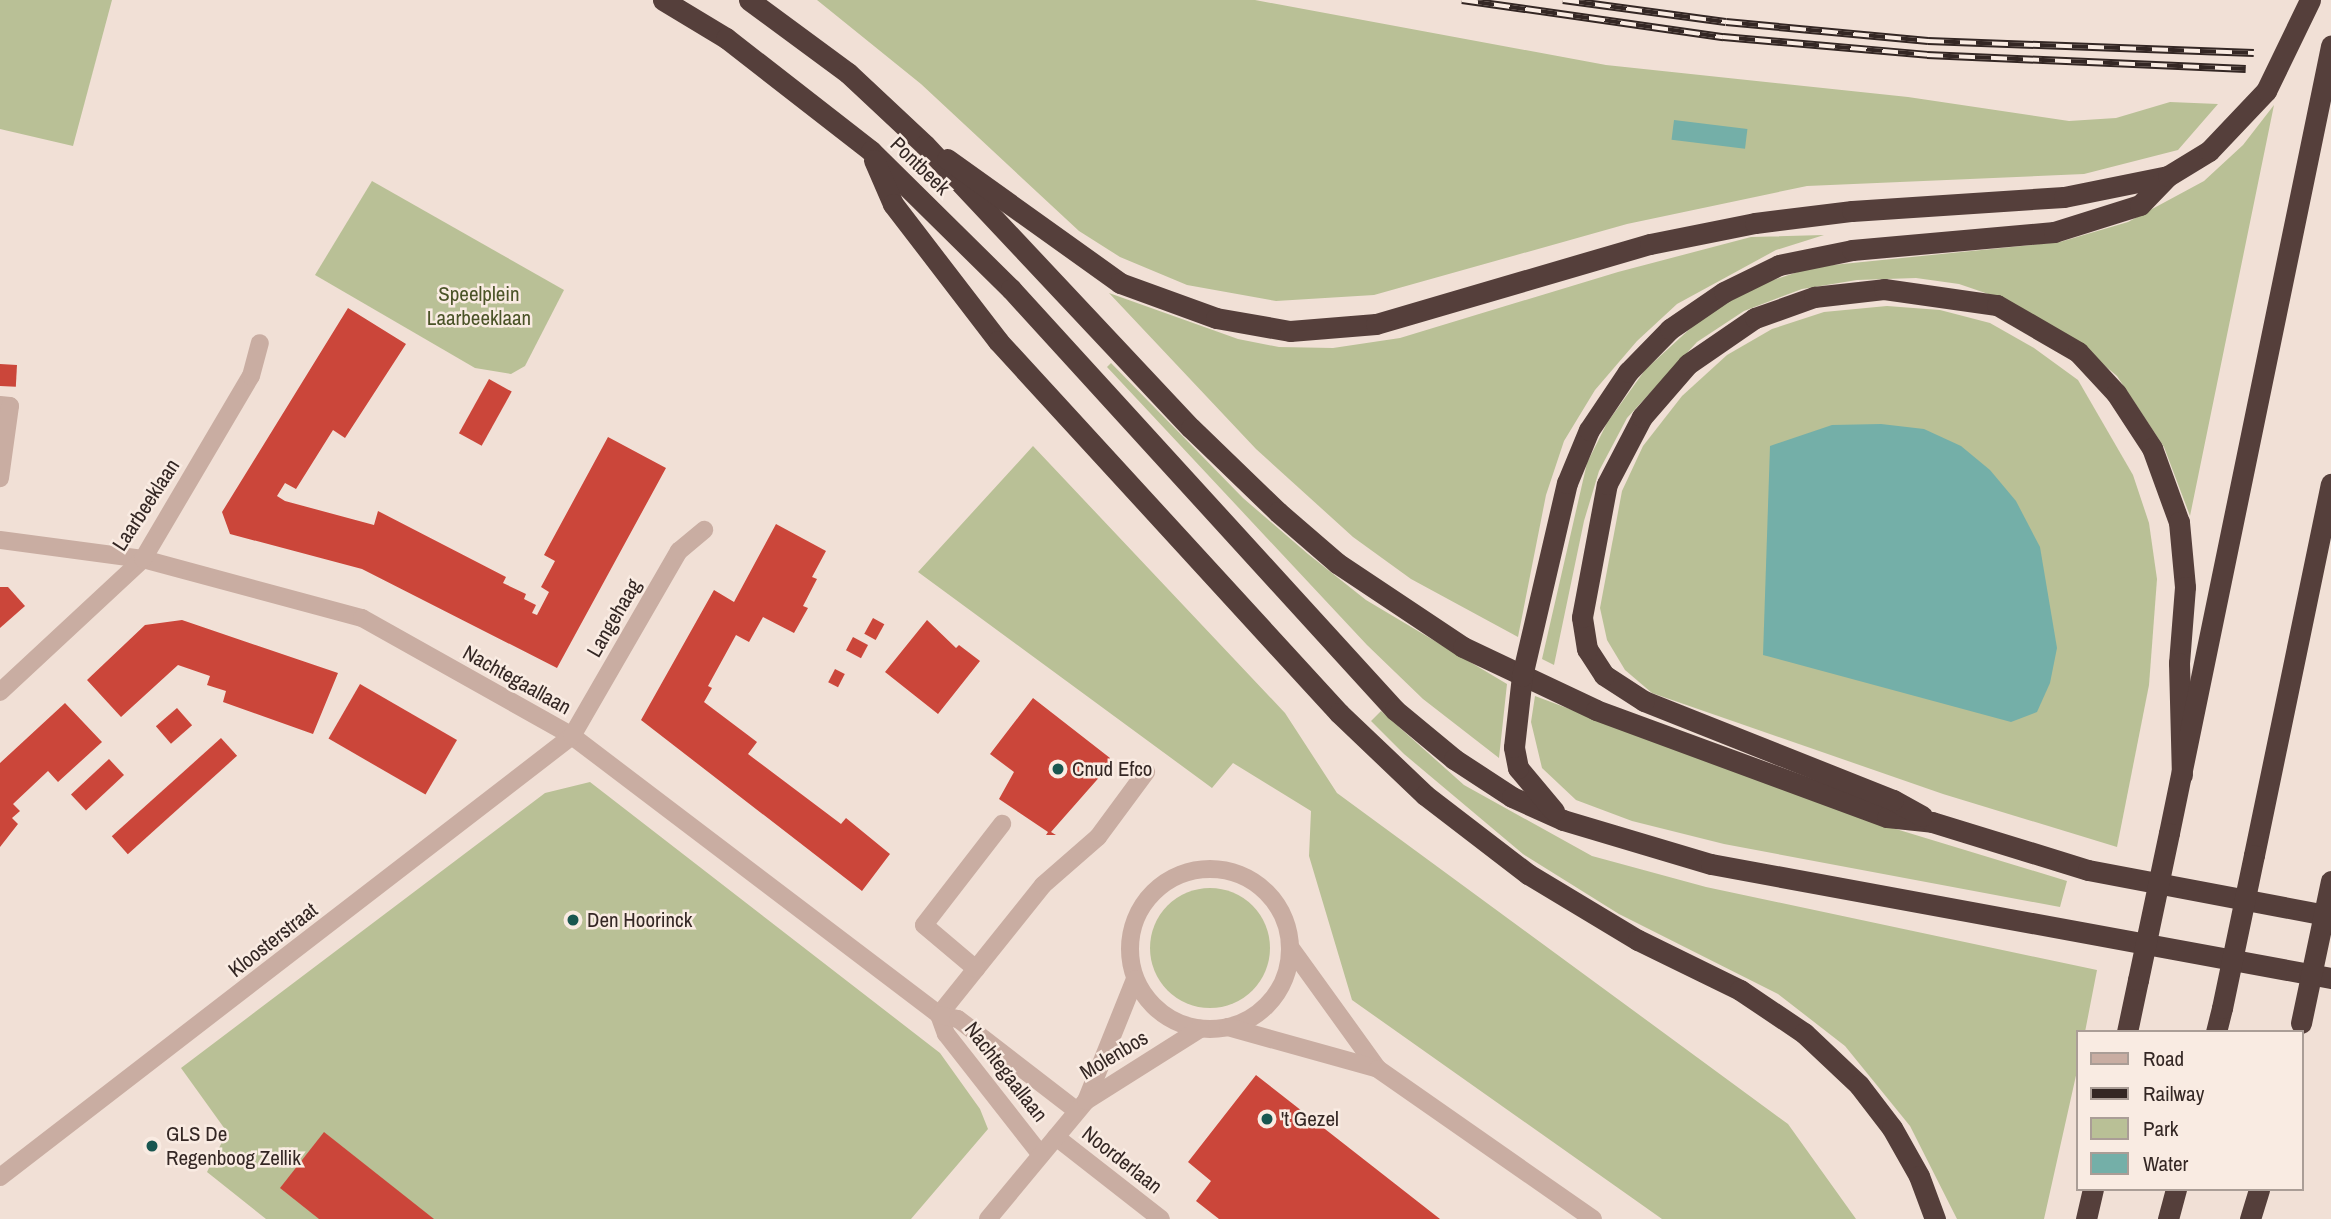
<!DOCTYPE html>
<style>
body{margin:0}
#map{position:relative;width:2331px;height:1219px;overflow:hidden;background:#f1e0d6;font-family:"Archivo Narrow",sans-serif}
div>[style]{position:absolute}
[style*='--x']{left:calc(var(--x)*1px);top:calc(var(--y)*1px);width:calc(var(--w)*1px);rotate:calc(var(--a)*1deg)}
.green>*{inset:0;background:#b9c096}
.round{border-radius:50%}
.water>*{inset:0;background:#74afa8;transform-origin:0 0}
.building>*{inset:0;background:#cb463a;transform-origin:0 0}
.minor>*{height:18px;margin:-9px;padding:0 9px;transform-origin:9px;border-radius:9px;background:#c9ada2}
.minor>.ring{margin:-9px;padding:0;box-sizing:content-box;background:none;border:18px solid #c9ada2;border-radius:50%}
.highway>*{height:21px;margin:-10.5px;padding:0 10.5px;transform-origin:10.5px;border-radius:10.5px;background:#553f3b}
.rail>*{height:8px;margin-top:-4px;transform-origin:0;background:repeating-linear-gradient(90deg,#f9ebe2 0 16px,#342724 0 32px);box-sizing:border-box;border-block:2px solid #342724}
.highway-bridge>*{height:21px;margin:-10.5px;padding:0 10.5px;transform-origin:10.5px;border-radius:10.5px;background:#553f3b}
.dots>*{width:19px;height:19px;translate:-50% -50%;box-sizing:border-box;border:4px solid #f9ebe2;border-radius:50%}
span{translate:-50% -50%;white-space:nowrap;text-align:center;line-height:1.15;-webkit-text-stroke:5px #f9ebe2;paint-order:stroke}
.street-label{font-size:21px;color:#342724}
.park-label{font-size:21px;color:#4a5327}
.poi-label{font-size:21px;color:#342724}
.left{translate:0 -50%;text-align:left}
.legend{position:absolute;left:2076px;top:1030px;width:228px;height:161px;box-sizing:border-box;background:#f9ebe2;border:2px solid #aa9d96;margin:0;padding:9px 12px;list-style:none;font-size:21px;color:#342724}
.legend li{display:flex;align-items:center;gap:14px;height:35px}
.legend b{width:35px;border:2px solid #aa9d96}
</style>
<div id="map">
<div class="green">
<i style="clip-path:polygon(0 0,112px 0,73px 146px,0 129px)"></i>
<i style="clip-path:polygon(817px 0,1255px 0,1606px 65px,1908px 97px,2069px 121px,2116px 118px,2170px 102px,2218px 104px,2178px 150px,2084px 174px,1807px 186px,1627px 224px,1374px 295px,1276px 301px,1187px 285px,1120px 257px,1079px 231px,921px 84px)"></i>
<i style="clip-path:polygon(2274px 105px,2190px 516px,2164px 447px,2117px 376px,2086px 350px,2003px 299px,1959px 284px,1916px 278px,1857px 280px,1802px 289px,1744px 311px,1697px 342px,1627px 418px,1599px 471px,1584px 521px,1554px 665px,1542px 659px,1587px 463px,1607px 423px,1645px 370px,1705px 315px,1761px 284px,1813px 267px,2060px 242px,2128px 222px,2204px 181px,2243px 145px)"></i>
<i style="clip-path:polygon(372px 181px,564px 290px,525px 366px,511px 374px,475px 368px,315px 275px)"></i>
<i style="clip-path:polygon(1824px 235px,1776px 250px,1677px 304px,1637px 341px,1595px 390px,1564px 441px,1546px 495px,1518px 637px,1411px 579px,1353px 537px,1256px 449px,1109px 293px,1238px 339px,1279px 347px,1333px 348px,1400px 338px,1618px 272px,1751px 237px)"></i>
<i style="clip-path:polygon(1887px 306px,1940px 310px,1990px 323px,2034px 348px,2078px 380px,2133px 475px,2149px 523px,2157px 579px,2149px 685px,2117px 847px,1943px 794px,1652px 693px,1625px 670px,1607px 640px,1600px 608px,1622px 491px,1643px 446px,1682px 396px,1727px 355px,1772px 329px,1824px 312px)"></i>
<i style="clip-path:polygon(1111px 363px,1243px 498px,1308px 554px,1366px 600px,1507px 684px,1499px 758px,1423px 699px,1367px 645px,1107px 367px)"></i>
<i style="clip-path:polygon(1033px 446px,1285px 713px,1337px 793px,1788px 1124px,1856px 1219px,1662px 1219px,1352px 1000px,1309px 856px,1311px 811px,1233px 763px,1212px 788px,918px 572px)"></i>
<i style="clip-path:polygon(1535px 696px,1863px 819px,2067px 881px,2060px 907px,1724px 844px,1632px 821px,1576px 800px,1542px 768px,1531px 722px)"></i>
<i style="clip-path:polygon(1381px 711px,1464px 785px,1592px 856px,1706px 887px,2097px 970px,2085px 1032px,2077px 1032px,2077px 1071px,2044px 1219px,1957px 1219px,1910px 1126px,1845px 1046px,1778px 994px,1619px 914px,1523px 854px,1404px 754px,1371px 721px)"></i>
<i style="clip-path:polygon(590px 782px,940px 1053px,980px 1109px,988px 1129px,911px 1219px,266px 1219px,207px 1172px,227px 1132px,181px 1068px,545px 793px)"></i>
<i class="round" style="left:1150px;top:888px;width:120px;height:120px"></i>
</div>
<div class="water">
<i style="left:1674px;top:120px;width:74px;height:20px;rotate:7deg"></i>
<i style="clip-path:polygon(1881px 424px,1924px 429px,1961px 446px,1990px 470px,2016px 501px,2040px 547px,2057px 648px,2050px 683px,2037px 712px,2011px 722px,1763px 655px,1770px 446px,1832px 425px)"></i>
</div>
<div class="building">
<i style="clip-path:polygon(348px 308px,406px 344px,345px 438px,333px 430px,296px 489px,285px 483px,277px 496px,285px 501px,374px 525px,378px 511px,506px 577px,503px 583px,526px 594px,524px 599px,536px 605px,532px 613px,537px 615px,549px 592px,541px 587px,555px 561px,544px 555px,608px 437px,666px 468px,557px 668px,362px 569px,230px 534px,222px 512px)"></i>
<i style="left:0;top:364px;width:17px;height:22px;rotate:3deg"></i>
<i style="left:489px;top:379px;width:26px;height:62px;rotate:29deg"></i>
<i style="clip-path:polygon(776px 524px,826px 551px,812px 577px,817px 579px,803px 606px,808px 608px,794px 633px,763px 617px,749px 642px,736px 635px,708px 686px,712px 688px,704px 702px,757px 742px,748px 754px,841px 824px,846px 818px,890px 854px,862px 891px,641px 720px,714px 590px,734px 602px)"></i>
<i style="clip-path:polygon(0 587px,8px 587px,25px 606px,0 628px)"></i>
<i style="left:873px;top:618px;width:13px;height:18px;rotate:29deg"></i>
<i style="clip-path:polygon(182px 620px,338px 673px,313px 734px,223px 702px,226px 691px,207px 685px,210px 676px,178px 665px,121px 717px,87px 680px,145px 625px)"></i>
<i style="clip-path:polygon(927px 620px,956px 648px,959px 645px,980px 661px,938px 714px,885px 672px)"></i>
<i style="left:853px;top:637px;width:17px;height:15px;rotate:28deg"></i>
<i style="left:835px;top:669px;width:11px;height:15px;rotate:27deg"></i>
<i style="left:360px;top:684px;width:112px;height:63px;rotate:30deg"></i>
<i style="clip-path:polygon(1033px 698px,1110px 758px,1110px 765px,1051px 832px,1056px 835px,1046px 835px,1048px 832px,999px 799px,1014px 772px,990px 754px)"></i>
<i style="clip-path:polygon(65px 703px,102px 742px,58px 782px,48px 771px,13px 804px,20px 811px,12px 818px,18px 824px,0 847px,0 763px)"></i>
<i style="left:177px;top:708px;width:23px;height:28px;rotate:49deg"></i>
<i style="left:221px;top:738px;width:24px;height:147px;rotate:48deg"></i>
<i style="left:109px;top:759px;width:22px;height:52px;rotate:47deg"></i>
<i style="clip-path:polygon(1256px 1075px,1440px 1219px,1219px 1219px,1196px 1201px,1211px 1181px,1188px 1162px)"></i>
<i style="clip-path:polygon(324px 1132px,434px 1219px,319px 1219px,280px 1188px)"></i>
</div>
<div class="minor">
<i style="--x:0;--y:405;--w:10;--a:6"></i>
<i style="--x:10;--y:406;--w:73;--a:97.9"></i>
<i style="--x:0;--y:540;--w:144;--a:7.6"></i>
<i style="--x:143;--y:559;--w:227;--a:15.1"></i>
<i style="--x:362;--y:618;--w:241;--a:29.3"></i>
<i style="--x:572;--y:736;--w:461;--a:37.2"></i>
<i style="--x:939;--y:1015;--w:166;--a:-51.3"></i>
<i style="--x:1043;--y:885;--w:73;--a:-41.1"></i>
<i style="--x:1098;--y:837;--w:81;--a:-53.6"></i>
<i style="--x:0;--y:692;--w:195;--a:-42.9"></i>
<i style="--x:143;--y:559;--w:212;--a:-59.5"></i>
<i style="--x:251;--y:376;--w:34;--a:-75"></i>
<i class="ring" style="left:1130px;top:869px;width:142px;height:142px"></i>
<i style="--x:1290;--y:947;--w:150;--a:54.2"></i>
<i style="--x:976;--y:969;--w:68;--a:-139.8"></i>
<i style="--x:924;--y:925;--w:128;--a:-52.3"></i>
<i style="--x:1228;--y:1027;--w:156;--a:15.6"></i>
<i style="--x:1378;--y:1069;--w:262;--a:34.9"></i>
<i style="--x:1086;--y:1101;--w:131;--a:-68.1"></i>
<i style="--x:1056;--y:1137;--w:133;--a:38"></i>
<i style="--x:1041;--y:1155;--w:154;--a:-128.1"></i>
<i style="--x:946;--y:1034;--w:20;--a:-110"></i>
<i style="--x:939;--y:1015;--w:19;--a:12"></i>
<i style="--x:958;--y:1019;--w:150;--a:37.7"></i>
<i style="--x:0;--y:1177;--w:722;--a:-37.63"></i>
<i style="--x:572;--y:736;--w:214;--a:-60"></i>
<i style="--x:679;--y:551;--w:33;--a:-40"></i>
<i style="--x:988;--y:1219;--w:153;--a:-50.3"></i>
<i style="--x:1086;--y:1101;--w:135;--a:-32.3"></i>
</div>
<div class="highway">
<i style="--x:663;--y:0;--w:74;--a:31.1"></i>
<i style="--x:726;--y:38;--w:184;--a:37.9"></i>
<i style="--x:871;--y:151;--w:197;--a:44.6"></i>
<i style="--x:1011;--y:289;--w:570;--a:47.63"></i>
<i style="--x:1395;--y:710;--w:77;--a:39.7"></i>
<i style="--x:1454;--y:759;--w:69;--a:33.2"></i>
<i style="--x:1512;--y:797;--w:56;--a:24.3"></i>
<i style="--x:1563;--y:820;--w:154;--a:16.6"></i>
<i style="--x:1711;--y:864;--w:630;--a:10.42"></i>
<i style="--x:749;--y:0;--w:123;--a:36.4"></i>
<i style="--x:848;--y:73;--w:105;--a:43.1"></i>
<i style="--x:925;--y:145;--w:388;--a:46.8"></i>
<i style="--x:1191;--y:428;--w:121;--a:44"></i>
<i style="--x:1278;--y:512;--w:78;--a:40.8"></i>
<i style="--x:1337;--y:563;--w:151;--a:33.7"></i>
<i style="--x:1463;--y:647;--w:147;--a:25.3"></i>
<i style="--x:1596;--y:710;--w:310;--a:20.2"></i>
<i style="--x:1887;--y:817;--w:45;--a:6.3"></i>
<i style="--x:1932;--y:822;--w:163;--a:17.1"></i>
<i style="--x:2088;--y:870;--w:247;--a:10.7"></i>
<i style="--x:947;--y:159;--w:213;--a:35.6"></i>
<i style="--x:1120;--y:283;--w:102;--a:20"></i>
<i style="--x:1216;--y:318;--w:75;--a:10"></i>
<i style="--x:1290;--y:331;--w:86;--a:-4.7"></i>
<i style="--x:1376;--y:324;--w:285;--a:-16.3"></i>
<i style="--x:1650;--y:244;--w:107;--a:-11.3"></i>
<i style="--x:1755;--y:223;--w:98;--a:-7.1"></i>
<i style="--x:1852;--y:211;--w:212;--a:-3.8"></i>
<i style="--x:2064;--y:197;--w:106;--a:-11.4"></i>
<i style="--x:874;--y:160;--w:48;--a:66.6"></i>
<i style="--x:893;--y:204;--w:173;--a:52.5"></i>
<i style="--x:998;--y:341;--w:505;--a:47.49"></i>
<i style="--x:1339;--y:713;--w:119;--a:43.6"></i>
<i style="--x:1425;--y:795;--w:130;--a:37.5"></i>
<i style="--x:1528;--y:874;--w:128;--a:31"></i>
<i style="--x:1638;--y:940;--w:114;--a:26.1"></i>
<i style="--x:1740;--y:990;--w:77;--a:33.9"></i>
<i style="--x:1804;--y:1033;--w:76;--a:43.4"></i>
<i style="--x:1859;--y:1085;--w:54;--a:52.5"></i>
<i style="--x:1892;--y:1128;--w:55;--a:60.6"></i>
<i style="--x:1919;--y:1176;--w:46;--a:69.6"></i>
<i style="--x:1554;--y:811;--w:56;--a:-129.9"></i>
<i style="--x:1518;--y:768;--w:21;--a:-101"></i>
<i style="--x:1514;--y:747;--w:71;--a:-83.6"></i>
<i style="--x:1522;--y:676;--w:198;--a:-76.9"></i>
<i style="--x:1567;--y:483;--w:57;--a:-67.5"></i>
<i style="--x:1589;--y:430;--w:70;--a:-56.1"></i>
<i style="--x:1628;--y:372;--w:60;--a:-45.7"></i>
<i style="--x:1670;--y:329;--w:65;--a:-34.4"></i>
<i style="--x:1724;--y:292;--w:61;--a:-26.1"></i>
<i style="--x:1779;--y:265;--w:75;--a:-11.6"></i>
<i style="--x:1852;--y:250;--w:203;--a:-5.1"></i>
<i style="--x:2054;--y:232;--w:90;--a:-17.4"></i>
<i style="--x:2140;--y:205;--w:40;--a:-46"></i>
<i style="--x:2168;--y:176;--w:48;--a:-31.4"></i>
<i style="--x:2209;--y:151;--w:83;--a:-46.5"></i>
<i style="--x:2266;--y:91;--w:101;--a:-64.2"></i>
<i style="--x:1922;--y:816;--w:33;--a:-151"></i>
<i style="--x:1893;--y:800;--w:268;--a:-158.3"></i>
<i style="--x:1644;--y:701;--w:48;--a:-147"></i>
<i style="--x:1604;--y:675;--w:31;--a:-123"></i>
<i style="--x:1587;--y:649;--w:32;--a:-99"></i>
<i style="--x:1582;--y:617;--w:135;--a:-79.4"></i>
<i style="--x:1607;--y:484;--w:76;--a:-62.4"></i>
<i style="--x:1642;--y:417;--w:70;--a:-49"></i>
<i style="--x:1688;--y:364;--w:81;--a:-34.5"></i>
<i style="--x:1755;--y:318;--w:63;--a:-19.6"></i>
<i style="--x:1814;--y:297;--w:70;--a:-6.5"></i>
<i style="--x:1884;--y:289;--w:114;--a:8.1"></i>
<i style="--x:1997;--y:305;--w:94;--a:30.1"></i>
<i style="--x:2078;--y:352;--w:56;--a:47.2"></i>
<i style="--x:2116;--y:393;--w:66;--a:56.8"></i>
<i style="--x:2152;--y:448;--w:79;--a:70"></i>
<i style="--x:2179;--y:522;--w:65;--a:84.7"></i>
<i style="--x:2185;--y:587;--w:76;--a:94.5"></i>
<i style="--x:2179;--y:663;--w:112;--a:88.5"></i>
<i style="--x:2169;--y:833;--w:804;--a:-78.37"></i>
<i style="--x:2254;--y:855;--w:379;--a:-78.3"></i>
<i style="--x:2127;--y:1032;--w:53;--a:-78.1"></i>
<i style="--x:2216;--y:1032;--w:25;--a:-76"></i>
<i style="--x:2086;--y:1219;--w:31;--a:-77"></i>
<i style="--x:2168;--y:1219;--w:31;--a:-75"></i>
<i style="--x:2250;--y:1219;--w:31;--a:-73"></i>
</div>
<div class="rail">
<i style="--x:1462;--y:0;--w:264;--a:8.1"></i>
<i style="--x:1723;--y:37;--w:205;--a:5"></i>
<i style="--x:1927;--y:55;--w:319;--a:2.5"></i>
<i style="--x:1563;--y:0;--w:164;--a:7.7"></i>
<i style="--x:1726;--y:22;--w:203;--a:5.4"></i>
<i style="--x:1928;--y:41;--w:326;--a:2.1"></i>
</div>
<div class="highway-bridge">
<i style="--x:2138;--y:980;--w:150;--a:-78.1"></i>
<i style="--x:2222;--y:1008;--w:156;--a:-78.2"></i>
<i style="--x:2301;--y:1023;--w:145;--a:-78.1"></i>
</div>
<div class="dots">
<i style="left:1058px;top:769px;background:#195650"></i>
<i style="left:573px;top:920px;background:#195650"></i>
<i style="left:1267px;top:1119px;background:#195650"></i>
<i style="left:152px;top:1146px;background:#195650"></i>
</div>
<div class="street-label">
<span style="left:920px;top:166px;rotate:44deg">Pontbeek</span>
<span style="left:146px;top:505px;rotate:-57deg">Laarbeeklaan</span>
<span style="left:614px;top:618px;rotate:-60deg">Langehaag</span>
<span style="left:517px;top:680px;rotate:29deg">Nachtegaallaan</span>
<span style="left:273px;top:940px;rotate:-38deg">Kloosterstraat</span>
<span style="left:1114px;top:1055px;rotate:-31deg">Molenbos</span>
<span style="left:1006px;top:1072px;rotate:52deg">Nachtegaallaan</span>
<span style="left:1122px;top:1160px;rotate:38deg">Noorderlaan</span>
</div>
<div class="park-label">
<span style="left:479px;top:306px">Speelplein<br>Laarbeeklaan</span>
</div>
<div class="poi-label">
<span class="left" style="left:1072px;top:769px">Cnud Efco</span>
<span class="left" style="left:587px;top:920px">Den Hoorinck</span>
<span class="left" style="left:1281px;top:1119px">'t Gezel</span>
<span class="left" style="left:166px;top:1146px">GLS De<br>Regenboog Zellik</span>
</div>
<ul class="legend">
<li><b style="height:9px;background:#c9ada2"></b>Road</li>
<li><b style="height:9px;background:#342724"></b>Railway</li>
<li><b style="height:19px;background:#b9c096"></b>Park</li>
<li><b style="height:19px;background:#74afa8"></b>Water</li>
</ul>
</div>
